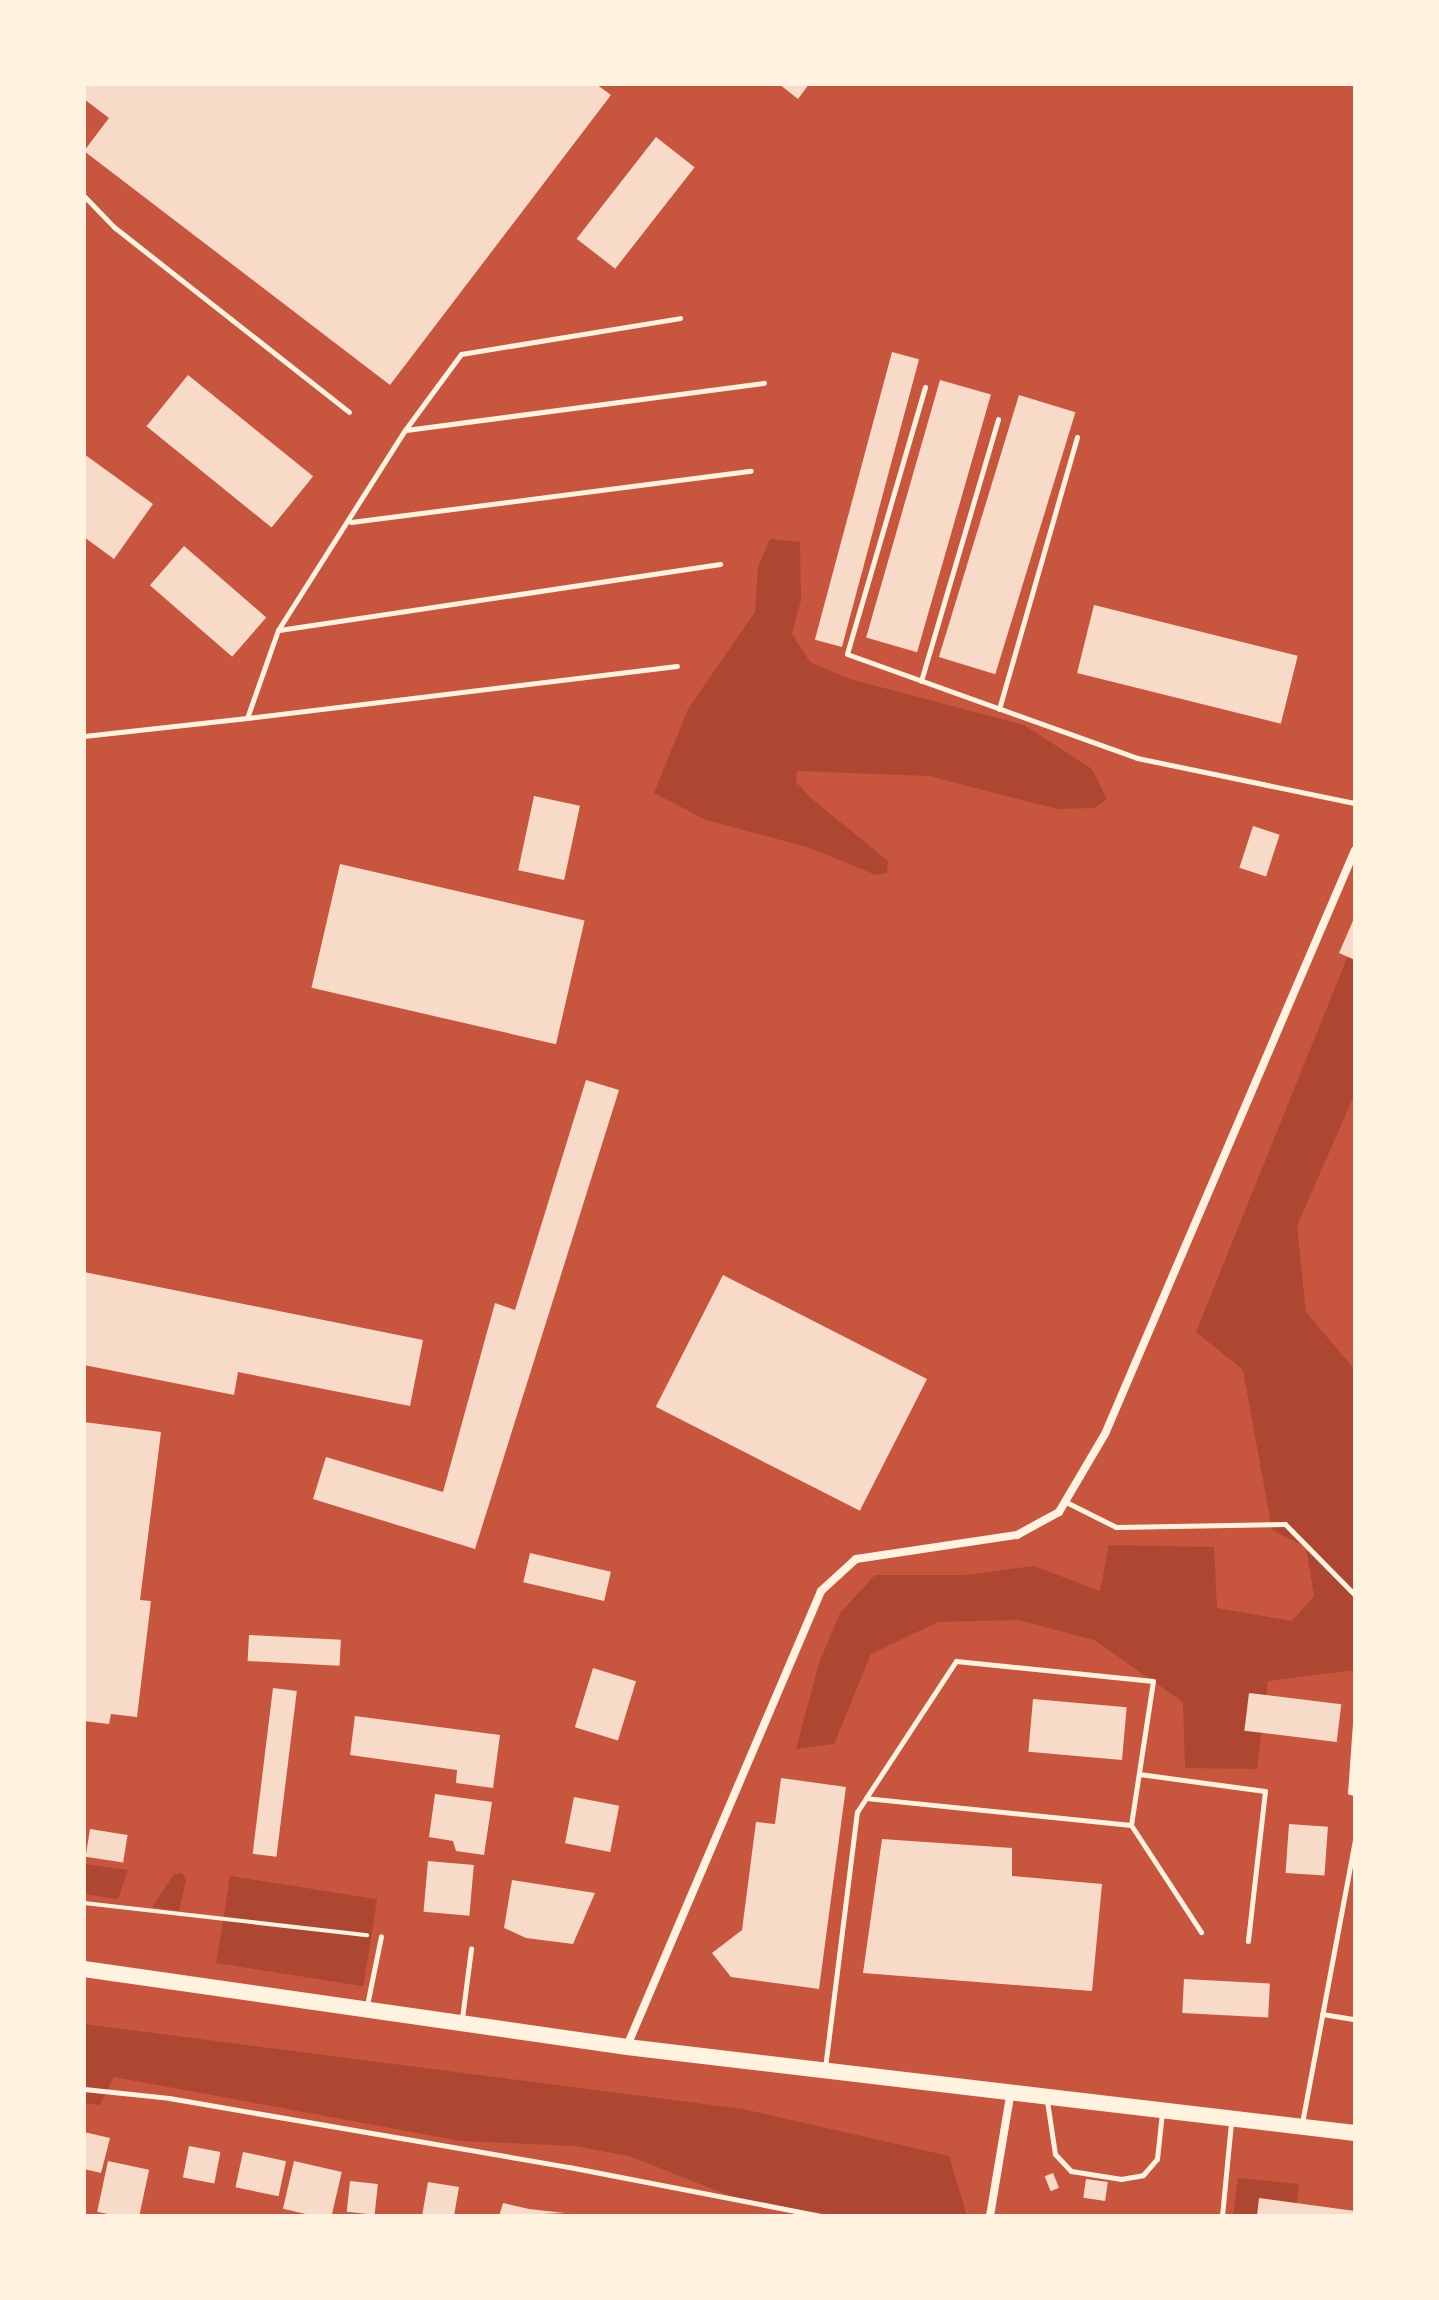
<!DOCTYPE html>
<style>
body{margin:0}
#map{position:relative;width:1439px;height:2300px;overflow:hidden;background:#c8553d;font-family:Mulish,sans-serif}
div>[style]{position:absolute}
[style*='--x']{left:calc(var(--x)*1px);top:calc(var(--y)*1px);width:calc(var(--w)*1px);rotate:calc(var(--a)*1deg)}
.green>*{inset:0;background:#ae4732;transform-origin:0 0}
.building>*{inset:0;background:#f7dbc8;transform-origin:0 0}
.path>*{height:4px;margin:-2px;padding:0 2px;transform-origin:2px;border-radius:2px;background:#fff3e0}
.service>*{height:5px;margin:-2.5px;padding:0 2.5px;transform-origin:2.5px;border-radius:2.5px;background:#fff3e0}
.minor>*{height:8px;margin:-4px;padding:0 4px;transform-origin:4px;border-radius:4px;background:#fff3e0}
.primary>*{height:16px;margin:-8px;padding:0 8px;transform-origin:8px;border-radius:8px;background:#fff3e0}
span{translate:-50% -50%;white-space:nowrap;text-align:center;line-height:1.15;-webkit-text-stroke:8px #fff3e0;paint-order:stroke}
.frame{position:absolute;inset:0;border:86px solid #fff3e0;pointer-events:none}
</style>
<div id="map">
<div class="green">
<i style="clip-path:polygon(770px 539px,800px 542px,801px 600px,792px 634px,810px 662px,850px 679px,1024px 725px,1092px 769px,1107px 799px,1095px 808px,1057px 809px,929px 776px,797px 771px,796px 782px,812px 799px,888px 861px,887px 873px,876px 875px,810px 848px,706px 820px,654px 793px,688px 709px,755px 612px,758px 567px)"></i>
<i style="clip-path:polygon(1349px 953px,1355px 956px,1355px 1093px,1297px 1226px,1306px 1312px,1355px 1370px,1355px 1670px,1268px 1681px,1257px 1769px,1185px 1768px,1183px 1702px,1094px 1640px,1018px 1620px,938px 1622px,871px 1654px,834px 1744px,796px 1749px,819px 1663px,840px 1613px,875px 1575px,965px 1575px,1034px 1566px,1100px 1591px,1109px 1545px,1214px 1547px,1217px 1608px,1292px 1621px,1314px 1596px,1306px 1547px,1272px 1530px,1243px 1370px,1196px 1332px)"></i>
<i style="clip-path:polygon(84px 1864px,128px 1870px,118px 1899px,84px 1894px)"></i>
<i style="clip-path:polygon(182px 1873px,186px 1880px,179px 1911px,152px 1907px,174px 1874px)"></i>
<i style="left:230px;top:1876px;width:149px;height:88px;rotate:9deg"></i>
<i style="clip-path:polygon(84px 2024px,743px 2109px,949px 2156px,967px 2216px,841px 2216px,743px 2201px,629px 2156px,575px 2146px,461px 2141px,114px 2077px,100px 2105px,84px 2103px)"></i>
<i style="clip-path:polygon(1238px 2178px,1299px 2184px,1295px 2216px,1233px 2216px)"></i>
</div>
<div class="building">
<i style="clip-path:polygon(84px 84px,596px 84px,611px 95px,390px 385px,84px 151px,109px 118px,84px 99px)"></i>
<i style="clip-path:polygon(779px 84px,809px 84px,798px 99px)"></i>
<i style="left:656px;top:137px;width:49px;height:129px;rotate:38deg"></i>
<i style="left:892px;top:352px;width:28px;height:298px;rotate:15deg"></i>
<i style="left:188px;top:375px;width:161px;height:66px;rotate:39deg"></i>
<i style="left:940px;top:380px;width:53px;height:268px;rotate:16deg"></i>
<i style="left:1019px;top:395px;width:59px;height:274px;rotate:17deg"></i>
<i style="clip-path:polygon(84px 454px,153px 504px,114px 559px,84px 537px)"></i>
<i style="left:184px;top:546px;width:109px;height:52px;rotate:41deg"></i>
<i style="left:1094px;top:605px;width:210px;height:70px;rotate:14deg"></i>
<i style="left:534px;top:796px;width:47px;height:76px;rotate:12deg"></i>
<i style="left:1253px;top:826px;width:28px;height:44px;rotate:18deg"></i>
<i style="left:340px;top:864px;width:251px;height:127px;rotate:13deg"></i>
<i style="clip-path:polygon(1355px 916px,1355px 960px,1339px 953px)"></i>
<i style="clip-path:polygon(586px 1080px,619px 1090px,475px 1549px,313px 1499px,326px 1457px,443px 1492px,495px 1303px,515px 1310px)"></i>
<i style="clip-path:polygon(84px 1272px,423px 1340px,410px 1406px,238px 1372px,234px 1395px,84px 1365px)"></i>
<i style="left:723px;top:1275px;width:229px;height:148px;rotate:27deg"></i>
<i style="clip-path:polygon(84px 1422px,161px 1432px,140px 1600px,151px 1601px,137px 1717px,111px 1714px,109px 1724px,84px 1721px)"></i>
<i style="left:530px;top:1553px;width:83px;height:30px;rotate:13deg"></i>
<i style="left:249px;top:1635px;width:92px;height:26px;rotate:3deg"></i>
<i style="left:593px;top:1668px;width:45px;height:62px;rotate:17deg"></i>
<i style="left:273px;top:1688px;width:24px;height:167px;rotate:7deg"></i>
<i style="left:1249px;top:1693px;width:93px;height:38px;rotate:7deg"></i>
<i style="left:1033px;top:1699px;width:94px;height:53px;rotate:5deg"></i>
<i style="clip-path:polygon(355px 1716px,500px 1735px,493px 1788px,456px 1783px,457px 1770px,350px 1755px)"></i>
<i style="clip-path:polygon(781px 1778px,846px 1787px,819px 1989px,731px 1977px,712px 1953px,742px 1930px,756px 1822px,775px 1824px)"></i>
<i style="clip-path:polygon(435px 1794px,492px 1802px,484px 1855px,456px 1851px,453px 1841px,429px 1837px)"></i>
<i style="left:574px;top:1797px;width:46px;height:47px;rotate:11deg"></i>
<i style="left:1289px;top:1824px;width:39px;height:49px;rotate:4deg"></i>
<i style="left:90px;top:1829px;width:38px;height:28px;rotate:9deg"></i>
<i style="clip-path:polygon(882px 1839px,1012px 1848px,1012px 1876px,1102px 1884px,1092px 1991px,863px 1973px)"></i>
<i style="left:428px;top:1861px;width:46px;height:51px;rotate:5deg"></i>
<i style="clip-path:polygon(512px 1880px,595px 1893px,573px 1944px,526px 1938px,504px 1928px)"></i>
<i style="left:1184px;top:1979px;width:86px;height:34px;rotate:3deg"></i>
<i style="clip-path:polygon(84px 2132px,110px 2138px,101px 2173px,84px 2169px)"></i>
<i style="left:189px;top:2146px;width:32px;height:32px;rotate:11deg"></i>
<i style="left:243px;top:2152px;width:44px;height:36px;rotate:12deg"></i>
<i style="left:108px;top:2161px;width:42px;height:52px;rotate:12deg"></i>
<i style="left:294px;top:2161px;width:49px;height:49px;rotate:13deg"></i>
<i style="left:1053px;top:2173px;width:16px;height:9px;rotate:68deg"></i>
<i style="left:1086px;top:2179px;width:22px;height:19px;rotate:8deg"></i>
<i style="left:350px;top:2181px;width:28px;height:31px;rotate:6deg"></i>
<i style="clip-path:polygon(428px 2182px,459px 2187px,454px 2216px,422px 2216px)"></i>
<i style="clip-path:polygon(1259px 2198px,1355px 2211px,1355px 2216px,1257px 2216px)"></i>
<i style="clip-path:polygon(503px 2203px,529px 2209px,565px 2213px,499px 2216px)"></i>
</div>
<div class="path">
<i style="--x:84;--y:1903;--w:285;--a:6.5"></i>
</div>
<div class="service">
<i style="--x:84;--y:196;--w:43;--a:45.9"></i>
<i style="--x:114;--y:227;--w:299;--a:38.2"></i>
<i style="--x:925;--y:387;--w:278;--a:106.3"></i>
<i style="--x:847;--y:654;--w:308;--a:19.7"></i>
<i style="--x:1137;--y:758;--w:223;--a:11.7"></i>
<i style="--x:406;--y:430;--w:361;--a:-7.5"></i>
<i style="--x:351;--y:522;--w:403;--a:-7.3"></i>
<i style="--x:279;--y:630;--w:446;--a:-8.5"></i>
<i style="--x:921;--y:681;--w:273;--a:-73.6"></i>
<i style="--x:999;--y:709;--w:283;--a:-74"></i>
<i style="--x:247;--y:718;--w:433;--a:-6.9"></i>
<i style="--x:84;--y:736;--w:164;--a:-6.3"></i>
<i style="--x:247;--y:718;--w:93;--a:-70.6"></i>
<i style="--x:278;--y:630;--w:237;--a:-57.6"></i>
<i style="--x:405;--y:430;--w:94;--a:-53.6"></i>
<i style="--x:461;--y:354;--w:222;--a:-9.3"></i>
<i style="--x:1066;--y:1502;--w:56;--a:26.6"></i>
<i style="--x:1116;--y:1527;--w:169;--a:-1"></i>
<i style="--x:1285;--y:1524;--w:100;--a:45.4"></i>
<i style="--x:1355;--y:1723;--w:69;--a:94.1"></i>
<i style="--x:1350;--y:1792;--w:5;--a:11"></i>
<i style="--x:1139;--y:1774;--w:127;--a:7.7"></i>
<i style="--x:1265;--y:1791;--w:151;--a:96.5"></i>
<i style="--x:1131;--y:1825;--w:128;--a:56.8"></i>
<i style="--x:367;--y:2005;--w:70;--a:-78.5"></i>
<i style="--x:1322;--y:2014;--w:33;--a:9"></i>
<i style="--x:462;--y:2018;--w:70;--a:-82.6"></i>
<i style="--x:825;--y:2068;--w:258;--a:-82.9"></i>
<i style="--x:857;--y:1812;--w:17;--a:-57"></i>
<i style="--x:866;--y:1798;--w:164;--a:-56.7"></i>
<i style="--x:956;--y:1661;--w:198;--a:5.8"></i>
<i style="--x:1153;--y:1681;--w:146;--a:98.7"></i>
<i style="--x:1131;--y:1825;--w:266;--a:-174.2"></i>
<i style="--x:84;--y:2089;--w:85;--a:6"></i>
<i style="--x:169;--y:2098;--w:406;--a:9.8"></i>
<i style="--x:569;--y:2167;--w:256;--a:11"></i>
<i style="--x:1047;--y:2101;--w:54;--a:81.4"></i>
<i style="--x:1055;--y:2154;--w:23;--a:47"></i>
<i style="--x:1071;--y:2171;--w:51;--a:9.1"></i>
<i style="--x:1121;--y:2179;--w:22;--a:-10"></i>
<i style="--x:1143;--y:2175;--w:21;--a:-49"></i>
<i style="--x:1157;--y:2159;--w:47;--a:-83.9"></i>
<i style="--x:1302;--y:2123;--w:288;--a:-79.4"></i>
<i style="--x:1222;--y:2216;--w:94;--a:-84.5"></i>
</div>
<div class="minor">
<i style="--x:627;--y:2046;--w:495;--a:-66.9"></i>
<i style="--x:821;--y:1591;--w:47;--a:-42.4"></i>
<i style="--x:856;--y:1559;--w:163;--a:-8.5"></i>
<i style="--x:1017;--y:1535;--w:48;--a:-28.7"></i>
<i style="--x:1059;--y:1512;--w:91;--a:-59.5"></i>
<i style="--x:1105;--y:1434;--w:635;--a:-66.83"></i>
<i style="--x:990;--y:2216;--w:127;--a:-80.5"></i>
</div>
<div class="primary">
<i style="--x:84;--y:1969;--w:549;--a:8.17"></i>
<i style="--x:627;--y:2047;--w:733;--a:6.74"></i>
</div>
<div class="frame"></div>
</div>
